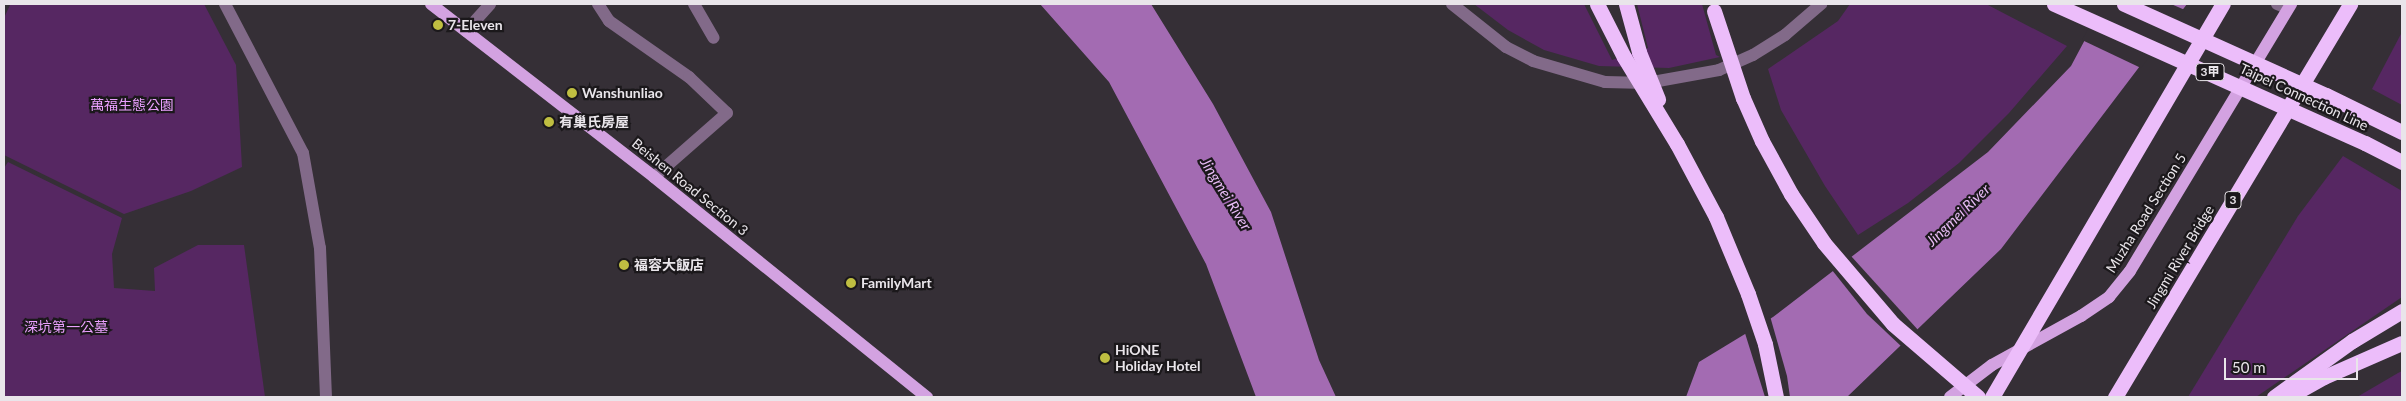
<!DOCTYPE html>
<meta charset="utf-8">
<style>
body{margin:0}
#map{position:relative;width:2406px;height:401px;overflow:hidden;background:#352f36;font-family:Lato,"Noto Sans TC",sans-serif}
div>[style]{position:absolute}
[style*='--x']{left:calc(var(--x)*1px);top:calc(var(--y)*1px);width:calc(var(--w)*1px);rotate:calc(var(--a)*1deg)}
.green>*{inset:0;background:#562762}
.water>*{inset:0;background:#a36bb2}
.pier>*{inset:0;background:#352f36}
.minor>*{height:12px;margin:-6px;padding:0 6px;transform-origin:6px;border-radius:6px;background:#826a89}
.major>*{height:12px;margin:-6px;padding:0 6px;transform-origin:6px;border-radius:6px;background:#d3a2e1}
.highway>*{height:15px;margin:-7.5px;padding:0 7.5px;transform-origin:7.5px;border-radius:7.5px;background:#ecbdfa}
.highway-bridge>*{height:15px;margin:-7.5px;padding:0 7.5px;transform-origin:7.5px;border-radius:7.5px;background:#ecbdfa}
.dots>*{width:14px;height:14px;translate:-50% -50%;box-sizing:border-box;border:2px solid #1b181b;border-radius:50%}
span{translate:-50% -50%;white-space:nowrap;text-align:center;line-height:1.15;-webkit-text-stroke:4.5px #1b181b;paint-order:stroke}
.shield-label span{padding:1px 4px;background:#1b181b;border:1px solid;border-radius:4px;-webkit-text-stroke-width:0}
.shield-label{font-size:12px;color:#e9e5ea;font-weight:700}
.poi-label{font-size:14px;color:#e9e5ea;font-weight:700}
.left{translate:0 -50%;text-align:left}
.street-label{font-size:14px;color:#e9e5ea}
.park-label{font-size:14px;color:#eaa0fe}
.water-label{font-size:15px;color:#e8bcf5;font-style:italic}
.frame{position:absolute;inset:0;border:5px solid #e9e5ea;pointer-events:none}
.scale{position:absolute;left:2224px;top:358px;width:134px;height:22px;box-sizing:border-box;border:2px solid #e9e5ea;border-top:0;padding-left:6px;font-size:15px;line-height:18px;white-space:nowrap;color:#e9e5ea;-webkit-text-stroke:4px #1b181b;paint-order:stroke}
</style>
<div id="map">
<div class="green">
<i style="clip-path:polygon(204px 4px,236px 65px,242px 167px,191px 191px,124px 214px,4px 155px,4px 18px,10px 5px)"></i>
<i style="clip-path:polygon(1474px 4px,1584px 4px,1612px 60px,1648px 48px,1637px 4px,1702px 4px,1716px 55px,1720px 57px,1669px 68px,1599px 66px,1544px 50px,1508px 30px)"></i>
<i style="clip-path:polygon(1850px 4px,1986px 4px,2067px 46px,2009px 113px,1959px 163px,1908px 203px,1858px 235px,1825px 186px,1781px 110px,1768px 69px,1838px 21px)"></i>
<i style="clip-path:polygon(2402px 32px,2402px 105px,2372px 89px)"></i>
<i style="clip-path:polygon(2343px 156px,2402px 191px,2402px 297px,2256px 397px,2188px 397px,2298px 216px)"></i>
<i style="clip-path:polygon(8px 162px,122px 218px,112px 254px,114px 288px,155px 291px,154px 268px,198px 245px,244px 245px,265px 397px,4px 397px,4px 168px)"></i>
<i style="clip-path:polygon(2402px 371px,2402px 397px,2357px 397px,2398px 373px)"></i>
</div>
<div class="water">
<i style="clip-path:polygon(1040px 4px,1151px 4px,1213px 104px,1271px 212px,1319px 360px,1336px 397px,1256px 397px,1206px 264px,1109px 82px)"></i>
<i style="clip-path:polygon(2104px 4px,2187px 4px,2001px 249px,1847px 397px,1686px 397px,1699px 362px,1773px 317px,1988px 152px,2071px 66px)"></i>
</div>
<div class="pier">
<i style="clip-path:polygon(2101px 4px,2171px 4px,2185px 10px,2141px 68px,2082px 40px)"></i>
<i style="clip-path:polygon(1851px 256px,1919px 331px,1902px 347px,1867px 314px,1832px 270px)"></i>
<i style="clip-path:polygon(1770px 316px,1787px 376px,1790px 397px,1765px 397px,1744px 330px)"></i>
</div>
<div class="minor">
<i style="--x:225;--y:4;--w:168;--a:62.4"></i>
<i style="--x:303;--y:153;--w:97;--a:79.9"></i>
<i style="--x:320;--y:248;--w:149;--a:87.7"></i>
<i style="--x:598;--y:4;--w:20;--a:57"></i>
<i style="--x:609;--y:21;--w:98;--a:35"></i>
<i style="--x:689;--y:77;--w:52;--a:43.5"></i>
<i style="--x:727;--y:113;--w:97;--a:138.8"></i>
<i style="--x:694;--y:4;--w:39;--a:60"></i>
<i style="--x:1452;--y:4;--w:69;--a:38.5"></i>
<i style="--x:1506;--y:47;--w:30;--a:27"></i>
<i style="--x:1533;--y:61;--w:75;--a:16.3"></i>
<i style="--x:1605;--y:82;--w:42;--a:1.4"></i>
<i style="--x:1647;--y:83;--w:73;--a:-10.2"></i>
<i style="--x:1719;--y:70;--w:37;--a:-24"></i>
<i style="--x:1753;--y:55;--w:38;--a:-32"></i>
<i style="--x:1785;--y:35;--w:48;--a:-40.7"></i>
<i style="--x:2277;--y:4;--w:11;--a:22"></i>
<i style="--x:466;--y:31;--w:36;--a:-48"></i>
</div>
<div class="major">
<i style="--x:431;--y:4;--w:282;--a:37.8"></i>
<i style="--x:654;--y:177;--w:351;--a:38.9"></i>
<i style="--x:1950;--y:397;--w:53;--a:-37.3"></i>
<i style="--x:1992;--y:365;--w:102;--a:-28.8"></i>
<i style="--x:2081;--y:316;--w:34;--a:-34"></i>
<i style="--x:2109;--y:297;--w:33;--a:-51"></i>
<i style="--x:2130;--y:271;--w:312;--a:-58.9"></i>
</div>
<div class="highway">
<i style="--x:1597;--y:4;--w:59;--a:63"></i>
<i style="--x:1626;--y:4;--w:50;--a:74.8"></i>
<i style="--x:2326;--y:95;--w:85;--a:26"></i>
<i style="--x:2365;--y:143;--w:42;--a:27.2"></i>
<i style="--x:1677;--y:144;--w:83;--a:61.9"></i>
<i style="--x:1716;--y:217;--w:83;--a:67.4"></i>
<i style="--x:1748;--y:294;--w:53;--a:71.2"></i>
<i style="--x:1765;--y:344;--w:54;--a:78.3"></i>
<i style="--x:2274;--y:397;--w:96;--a:-35.7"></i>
<i style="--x:2352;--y:341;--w:58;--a:-31"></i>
<i style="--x:2288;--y:397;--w:41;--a:-29.1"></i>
<i style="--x:2324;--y:377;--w:85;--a:-23.6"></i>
</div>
<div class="highway-bridge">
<i style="--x:2054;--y:4;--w:341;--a:24.1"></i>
<i style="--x:2124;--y:4;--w:222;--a:24.3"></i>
<i style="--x:1714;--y:11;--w:92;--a:71.6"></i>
<i style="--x:1743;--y:98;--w:47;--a:66.2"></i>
<i style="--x:1762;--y:141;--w:60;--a:61.3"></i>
<i style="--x:1791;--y:194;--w:59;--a:56"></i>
<i style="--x:1824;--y:243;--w:106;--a:49.6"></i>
<i style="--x:1893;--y:324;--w:112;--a:40.7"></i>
<i style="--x:1639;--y:52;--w:51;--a:68"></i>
<i style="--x:1624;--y:57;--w:102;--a:58.7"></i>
<i style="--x:1992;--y:397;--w:456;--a:-59.6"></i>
<i style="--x:2115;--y:397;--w:458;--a:-59.1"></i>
</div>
<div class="dots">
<i style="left:438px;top:25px;background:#bfbe41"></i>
<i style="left:572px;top:93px;background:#bfbe41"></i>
<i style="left:549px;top:122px;background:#bfbe41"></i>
<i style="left:624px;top:265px;background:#bfbe41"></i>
<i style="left:851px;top:283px;background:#bfbe41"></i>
<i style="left:1105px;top:358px;background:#bfbe41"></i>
</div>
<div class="shield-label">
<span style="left:2210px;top:72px">3甲</span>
<span style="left:2233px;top:200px">3</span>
</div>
<div class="poi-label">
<span class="left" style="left:448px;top:25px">7-Eleven</span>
<span class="left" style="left:582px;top:93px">Wanshunliao</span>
<span class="left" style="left:559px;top:122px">有巢氏房屋</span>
<span class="left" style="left:634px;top:265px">福容大飯店</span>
<span class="left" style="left:861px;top:283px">FamilyMart</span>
<span class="left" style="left:1115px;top:358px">HiONE<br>Holiday Hotel</span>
</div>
<div class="street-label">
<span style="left:2304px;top:97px;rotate:25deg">Taipei Connection Line</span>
<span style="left:690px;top:187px;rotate:39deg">Beishen Road Section 3</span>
<span style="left:2146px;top:213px;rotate:-58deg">Muzha Road Section 5</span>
<span style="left:2180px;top:257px;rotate:-59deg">Jingmi River Bridge</span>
</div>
<div class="park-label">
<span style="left:132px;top:105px">萬福生態公園</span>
<span style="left:66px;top:327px">深坑第一公墓</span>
</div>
<div class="water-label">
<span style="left:1226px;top:194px;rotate:58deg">Jingmei River</span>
<span style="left:1958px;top:215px;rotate:-44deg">Jingmei River</span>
</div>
<div class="frame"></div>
<div class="scale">50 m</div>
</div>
